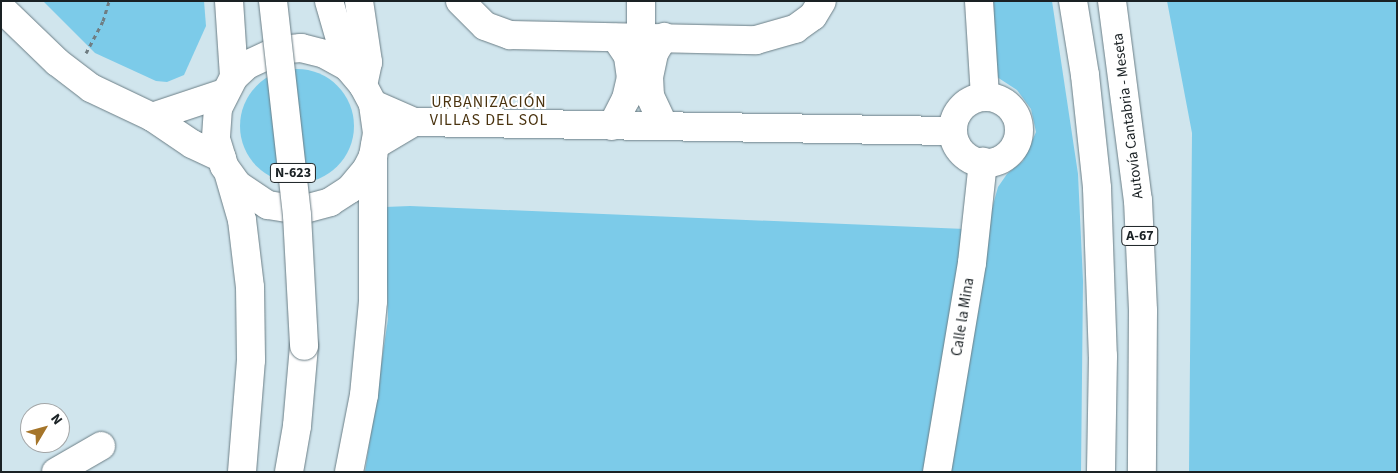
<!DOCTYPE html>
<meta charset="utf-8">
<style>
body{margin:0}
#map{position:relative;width:1398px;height:473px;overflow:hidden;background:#d0e5ed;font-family:"Source Sans 3",sans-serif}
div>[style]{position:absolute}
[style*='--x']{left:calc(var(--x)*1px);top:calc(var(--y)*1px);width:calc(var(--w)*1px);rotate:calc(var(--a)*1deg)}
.green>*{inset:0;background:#7ccbe9}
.round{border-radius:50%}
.path>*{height:3px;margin-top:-1.5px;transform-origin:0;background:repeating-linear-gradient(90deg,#6f7d82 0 4px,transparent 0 8px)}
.roads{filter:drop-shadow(0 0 1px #6b7e86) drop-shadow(0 0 1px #6b7e86)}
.minor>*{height:28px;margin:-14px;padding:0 14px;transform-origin:14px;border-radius:14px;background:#fff}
.minor>.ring{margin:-14px;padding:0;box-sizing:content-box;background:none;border:28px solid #fff;border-radius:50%}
.highway>*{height:28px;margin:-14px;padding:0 14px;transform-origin:14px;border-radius:14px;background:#fff}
.bridges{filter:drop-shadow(0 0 1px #6b7e86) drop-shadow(0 0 1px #6b7e86)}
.highway-bridge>*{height:28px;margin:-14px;padding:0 14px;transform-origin:14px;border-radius:14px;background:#fff}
span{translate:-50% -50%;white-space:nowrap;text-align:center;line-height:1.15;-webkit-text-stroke:4px #fff;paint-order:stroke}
.shield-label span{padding:1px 4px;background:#fff;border:1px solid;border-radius:4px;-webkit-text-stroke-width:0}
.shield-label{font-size:14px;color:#1a2124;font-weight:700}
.street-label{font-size:15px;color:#1a2124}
.neighbourhood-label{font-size:16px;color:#4a330f;letter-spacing:1px}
.frame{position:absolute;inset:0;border:2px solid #1a2124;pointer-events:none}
.north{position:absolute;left:20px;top:403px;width:50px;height:50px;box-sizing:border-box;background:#fff;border:1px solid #a3a6a7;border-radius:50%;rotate:53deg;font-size:14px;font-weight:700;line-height:20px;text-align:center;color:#1a2124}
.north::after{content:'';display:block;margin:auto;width:18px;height:22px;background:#a5752a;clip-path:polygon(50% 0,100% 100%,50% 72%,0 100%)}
</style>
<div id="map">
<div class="green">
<i style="clip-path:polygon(43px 1px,204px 1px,206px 26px,184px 75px,167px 82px,156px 81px,95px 53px)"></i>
<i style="clip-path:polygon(989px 1px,1052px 1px,1078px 174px,1083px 281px,1081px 472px,947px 472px,986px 230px,998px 187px,1007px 174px,1023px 161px,1036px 132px,1031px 109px,1017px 90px,997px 77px)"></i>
<i style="clip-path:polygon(1167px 1px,1397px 1px,1397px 472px,1189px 472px,1192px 133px)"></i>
<i class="round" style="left:240px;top:69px;width:114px;height:114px"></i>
<i style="clip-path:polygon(410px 206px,965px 229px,924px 472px,365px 472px,388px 319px,385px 207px)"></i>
</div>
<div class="path">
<i style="--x:86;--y:53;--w:36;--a:-62"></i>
<i style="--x:103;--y:21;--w:21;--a:-73"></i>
</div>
<div class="roads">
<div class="minor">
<i style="--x:359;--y:1;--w:62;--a:81.6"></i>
<i style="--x:368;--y:62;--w:24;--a:102"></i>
<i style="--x:460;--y:1;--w:35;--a:45"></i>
<i style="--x:485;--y:26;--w:27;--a:20"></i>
<i style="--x:510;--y:35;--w:246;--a:1.2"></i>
<i style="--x:756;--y:40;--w:41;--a:-15.8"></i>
<i style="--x:795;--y:29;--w:22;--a:-36"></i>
<i style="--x:813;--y:16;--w:17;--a:-59"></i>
<i style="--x:979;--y:1;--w:96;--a:86.4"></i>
<i style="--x:1;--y:8;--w:78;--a:44"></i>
<i style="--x:57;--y:62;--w:43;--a:37.4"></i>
<i style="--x:91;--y:88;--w:68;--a:25.4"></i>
<i style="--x:152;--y:117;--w:48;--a:34"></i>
<i style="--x:192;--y:144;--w:33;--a:25"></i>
<i style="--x:641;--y:37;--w:36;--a:-90"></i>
<i class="ring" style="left:953px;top:97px;width:38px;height:38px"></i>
<i style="--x:373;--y:104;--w:45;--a:23.7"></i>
<i style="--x:414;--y:122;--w:45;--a:149.5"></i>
<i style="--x:152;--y:117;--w:76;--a:-18.4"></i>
<i style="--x:414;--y:122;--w:539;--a:0.96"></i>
<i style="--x:612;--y:126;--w:30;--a:-63"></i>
<i style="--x:626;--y:99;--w:22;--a:-77"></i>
<i style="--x:631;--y:78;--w:22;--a:-98"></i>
<i style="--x:628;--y:56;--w:22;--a:-124"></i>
<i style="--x:664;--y:126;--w:33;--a:-115"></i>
<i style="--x:650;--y:96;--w:19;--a:-93"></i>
<i style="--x:649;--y:77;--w:25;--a:-78"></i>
<i style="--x:654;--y:53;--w:19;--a:-58"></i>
<i style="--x:56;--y:472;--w:52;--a:-30"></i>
<i style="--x:937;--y:472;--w:212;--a:-80.5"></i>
<i style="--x:972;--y:263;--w:102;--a:-83.8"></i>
</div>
<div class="highway">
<i style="--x:229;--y:1;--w:76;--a:86.2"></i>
<i style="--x:329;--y:1;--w:69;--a:73.9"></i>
<i style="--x:1073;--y:1;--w:75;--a:80.8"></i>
<i style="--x:1085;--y:75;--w:114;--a:83.9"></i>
<i style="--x:1097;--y:188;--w:168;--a:88"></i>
<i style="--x:1103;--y:356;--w:116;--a:91"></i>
<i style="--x:1112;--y:1;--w:201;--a:82.6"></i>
<i style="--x:1138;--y:200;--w:111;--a:87.4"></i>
<i style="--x:1143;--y:311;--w:161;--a:90.4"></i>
<i style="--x:229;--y:175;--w:47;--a:73.9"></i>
<i style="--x:242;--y:220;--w:67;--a:83.2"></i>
<i style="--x:250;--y:287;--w:73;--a:89.2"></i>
<i style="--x:251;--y:360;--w:112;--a:94.6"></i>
<i style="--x:289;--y:472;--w:47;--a:-80.1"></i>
<i style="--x:297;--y:426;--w:80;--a:-85"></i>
<i style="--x:349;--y:472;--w:78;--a:-79"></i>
<i style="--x:364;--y:395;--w:94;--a:-84.5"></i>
<i style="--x:373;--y:301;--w:145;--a:-90"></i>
<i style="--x:373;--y:156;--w:23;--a:-80"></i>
<i style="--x:377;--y:133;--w:29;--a:-98"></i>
<i style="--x:373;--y:104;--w:21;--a:-118"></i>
<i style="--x:363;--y:85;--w:23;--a:-130"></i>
<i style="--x:348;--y:67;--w:26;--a:-151"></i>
<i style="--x:325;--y:54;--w:25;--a:-166"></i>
<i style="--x:301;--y:48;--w:22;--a:175"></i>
<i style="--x:279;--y:50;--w:35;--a:155"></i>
<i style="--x:247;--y:65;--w:18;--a:137"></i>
<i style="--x:234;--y:77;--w:35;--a:117"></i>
<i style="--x:218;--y:108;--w:31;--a:94"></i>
<i style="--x:216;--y:139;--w:28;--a:73"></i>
<i style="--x:224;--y:166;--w:24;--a:54"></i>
<i style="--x:238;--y:185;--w:36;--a:34"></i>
<i style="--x:268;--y:205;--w:33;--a:9"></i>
<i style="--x:301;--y:210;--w:30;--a:-15"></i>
<i style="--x:330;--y:202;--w:24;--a:-33"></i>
<i style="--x:350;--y:189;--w:25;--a:-50"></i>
<i style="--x:366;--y:170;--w:16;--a:-63"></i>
</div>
</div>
<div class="bridges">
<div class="highway-bridge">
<i style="--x:273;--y:1;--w:215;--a:83.6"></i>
<i style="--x:297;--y:215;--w:131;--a:86.9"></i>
</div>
</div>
<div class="shield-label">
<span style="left:293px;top:173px">N-623</span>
<span style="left:1140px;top:236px">A-67</span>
</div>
<div class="street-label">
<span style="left:1128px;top:116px;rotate:-97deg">Autovía Cantabria - Meseta</span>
<span style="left:963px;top:317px;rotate:-81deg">Calle la Mina</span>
</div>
<div class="neighbourhood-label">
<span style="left:489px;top:111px">URBANIZACIÓN<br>VILLAS DEL SOL</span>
</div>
<div class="frame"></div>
<div class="north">N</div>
</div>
